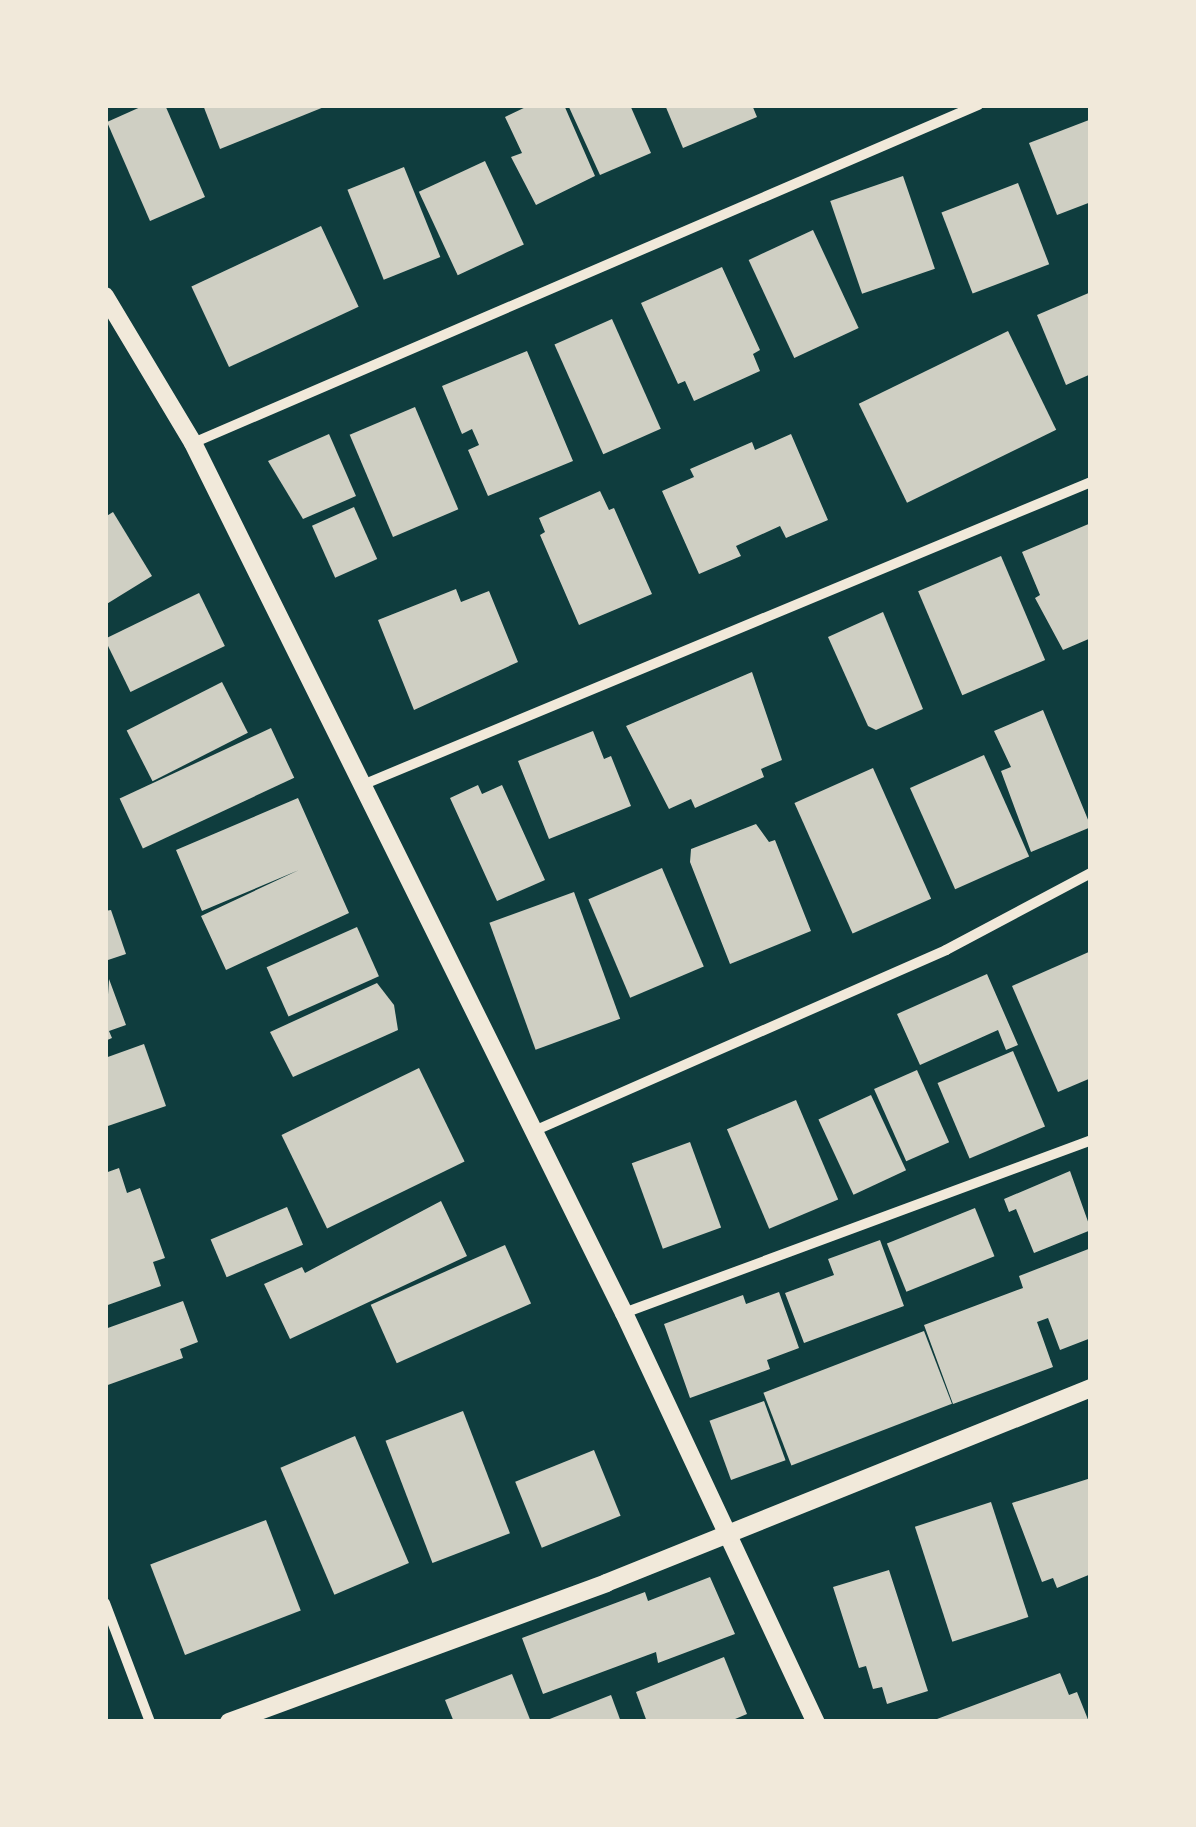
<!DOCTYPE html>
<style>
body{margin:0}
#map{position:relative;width:1196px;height:1827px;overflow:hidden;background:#0f3d3e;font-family:Figtree,sans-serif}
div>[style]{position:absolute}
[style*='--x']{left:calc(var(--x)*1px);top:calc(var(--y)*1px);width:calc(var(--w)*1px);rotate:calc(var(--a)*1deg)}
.building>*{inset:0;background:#cfcfc3;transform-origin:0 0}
.minor>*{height:10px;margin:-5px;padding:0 5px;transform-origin:5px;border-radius:5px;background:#f1e9da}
.tertiary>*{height:18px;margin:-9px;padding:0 9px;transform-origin:9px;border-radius:9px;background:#f1e9da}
span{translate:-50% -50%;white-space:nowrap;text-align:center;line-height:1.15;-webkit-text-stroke:8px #f1e9da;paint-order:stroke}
.frame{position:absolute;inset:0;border:108px solid #f1e9da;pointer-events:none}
</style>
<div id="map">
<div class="building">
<i style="clip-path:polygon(145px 105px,165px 105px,205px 197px,150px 221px,107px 122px)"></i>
<i style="clip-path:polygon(203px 105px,329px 105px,220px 149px)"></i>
<i style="clip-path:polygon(530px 105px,564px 105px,595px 176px,536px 205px,511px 157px,522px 153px,505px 117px)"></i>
<i style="clip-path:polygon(568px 105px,630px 105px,651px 153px,600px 175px)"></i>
<i style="clip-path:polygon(665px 105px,752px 105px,757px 117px,683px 148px)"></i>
<i style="clip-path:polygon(1089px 120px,1091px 202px,1057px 215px,1029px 143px)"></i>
<i style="left:485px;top:161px;width:92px;height:73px;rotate:65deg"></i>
<i style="left:404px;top:167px;width:97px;height:61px;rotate:68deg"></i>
<i style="left:903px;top:176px;width:98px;height:77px;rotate:71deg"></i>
<i style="left:1018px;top:183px;width:87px;height:82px;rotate:69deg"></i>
<i style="left:321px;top:226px;width:89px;height:143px;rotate:65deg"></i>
<i style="left:813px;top:230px;width:108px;height:71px;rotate:65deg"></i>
<i style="clip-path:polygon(722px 267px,760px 350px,753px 354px,760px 371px,694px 401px,685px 381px,678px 384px,641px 303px)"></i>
<i style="clip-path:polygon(1091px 292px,1091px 374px,1066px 385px,1037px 315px)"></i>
<i style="left:612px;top:319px;width:120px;height:63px;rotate:66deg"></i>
<i style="left:1008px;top:331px;width:110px;height:166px;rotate:64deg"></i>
<i style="clip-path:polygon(527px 351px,573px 461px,488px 496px,468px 450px,479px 445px,476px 438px,472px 429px,462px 434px,442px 386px)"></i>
<i style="left:415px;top:407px;width:111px;height:71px;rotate:67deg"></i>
<i style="clip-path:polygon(329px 434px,356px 496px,303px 519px,268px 461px)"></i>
<i style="clip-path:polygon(791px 434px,828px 520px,786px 538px,780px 526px,736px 546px,741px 556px,699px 574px,662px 491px,694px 477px,690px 469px,752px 442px,755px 450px)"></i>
<i style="clip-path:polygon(600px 491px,609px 510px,614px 508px,652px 594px,579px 625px,540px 535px,545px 532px,539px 518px)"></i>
<i style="left:354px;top:507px;width:57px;height:46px;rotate:66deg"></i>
<i style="clip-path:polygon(113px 512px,152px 576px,105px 605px,105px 517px)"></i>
<i style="clip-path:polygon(1091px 523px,1091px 638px,1063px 650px,1035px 598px,1040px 595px,1022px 552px)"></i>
<i style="left:1001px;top:556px;width:113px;height:90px;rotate:67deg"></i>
<i style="clip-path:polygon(456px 589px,461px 602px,489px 591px,518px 662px,414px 710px,378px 620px)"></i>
<i style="left:199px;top:593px;width:59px;height:105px;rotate:64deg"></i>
<i style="clip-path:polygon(883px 612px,923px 709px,876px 730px,868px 726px,828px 637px)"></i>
<i style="clip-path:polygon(752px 672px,782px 760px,761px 769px,764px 777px,695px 808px,691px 799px,669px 809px,626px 726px)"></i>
<i style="left:222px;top:682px;width:57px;height:107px;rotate:63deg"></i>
<i style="clip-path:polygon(1043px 710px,1091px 827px,1031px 852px,1001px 771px,1011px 767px,994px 731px)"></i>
<i style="left:271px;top:728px;width:55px;height:167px;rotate:65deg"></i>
<i style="clip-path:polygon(593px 731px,604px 759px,611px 756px,631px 806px,549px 839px,518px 761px)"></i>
<i style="left:984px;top:755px;width:111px;height:81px;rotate:66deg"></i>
<i style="left:873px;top:768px;width:143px;height:86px;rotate:66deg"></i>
<i style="clip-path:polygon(478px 785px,482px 794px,502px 785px,545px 880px,497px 901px,450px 798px)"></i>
<i style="clip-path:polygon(298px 798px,349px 913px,226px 970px,201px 916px,299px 870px,202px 911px,176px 850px)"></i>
<i style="clip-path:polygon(756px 824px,769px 842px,775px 840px,811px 931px,730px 964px,690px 862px,691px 849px)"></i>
<i style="left:662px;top:868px;width:107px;height:80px;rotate:67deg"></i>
<i style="left:574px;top:892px;width:135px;height:90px;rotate:70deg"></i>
<i style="clip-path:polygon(111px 910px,126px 954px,105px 961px,105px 911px)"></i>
<i style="left:357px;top:927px;width:54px;height:99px;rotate:66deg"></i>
<i style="clip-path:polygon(1091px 951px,1091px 1078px,1058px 1092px,1012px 986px)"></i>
<i style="clip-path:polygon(987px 974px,1018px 1045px,1006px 1050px,998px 1030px,920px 1065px,897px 1014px)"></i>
<i style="clip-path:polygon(109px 979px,126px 1025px,109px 1031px,112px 1038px,105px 1041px)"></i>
<i style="clip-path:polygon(377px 983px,394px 1005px,398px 1030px,293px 1077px,270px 1032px)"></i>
<i style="clip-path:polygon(144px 1044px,166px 1106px,105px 1127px,105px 1058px)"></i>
<i style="left:1013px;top:1051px;width:82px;height:82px;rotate:67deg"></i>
<i style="left:419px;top:1068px;width:104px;height:153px;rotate:64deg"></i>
<i style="left:917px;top:1070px;width:79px;height:47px;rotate:66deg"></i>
<i style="left:871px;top:1095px;width:83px;height:58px;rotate:65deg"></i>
<i style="left:796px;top:1100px;width:108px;height:75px;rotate:67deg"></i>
<i style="left:690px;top:1142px;width:91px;height:62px;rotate:70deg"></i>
<i style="clip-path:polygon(119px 1168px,127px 1193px,140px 1188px,165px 1258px,153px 1262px,161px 1286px,105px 1306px,105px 1173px)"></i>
<i style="clip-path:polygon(1070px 1171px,1091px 1230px,1034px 1253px,1016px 1209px,1009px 1212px,1004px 1199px)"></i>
<i style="clip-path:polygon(441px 1201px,467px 1256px,290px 1339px,264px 1284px,302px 1267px,305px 1273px)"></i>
<i style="left:287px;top:1207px;width:41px;height:83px;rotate:67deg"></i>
<i style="left:975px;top:1208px;width:52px;height:95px;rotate:68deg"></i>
<i style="clip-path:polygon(880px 1240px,904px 1306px,804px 1343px,785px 1293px,834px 1275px,828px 1259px)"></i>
<i style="left:505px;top:1245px;width:64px;height:147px;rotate:66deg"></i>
<i style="clip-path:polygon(1091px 1248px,1091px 1338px,1060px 1350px,1048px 1318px,1037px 1322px,1053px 1367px,953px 1404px,924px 1325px,1023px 1288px,1019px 1276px)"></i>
<i style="clip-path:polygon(779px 1292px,799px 1348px,767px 1360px,770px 1369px,690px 1398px,664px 1324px,743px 1295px,746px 1304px)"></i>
<i style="clip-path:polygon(183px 1301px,198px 1342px,180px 1349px,183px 1358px,105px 1386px,105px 1329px)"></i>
<i style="left:924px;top:1331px;width:78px;height:172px;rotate:69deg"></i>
<i style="left:764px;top:1401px;width:63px;height:58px;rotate:70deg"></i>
<i style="left:463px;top:1411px;width:131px;height:83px;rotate:69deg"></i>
<i style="left:355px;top:1436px;width:138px;height:81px;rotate:67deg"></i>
<i style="left:594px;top:1450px;width:71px;height:85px;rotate:68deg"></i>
<i style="clip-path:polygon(1091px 1478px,1091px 1574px,1057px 1588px,1053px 1578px,1042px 1582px,1012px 1503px)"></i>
<i style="left:991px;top:1502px;width:121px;height:80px;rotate:72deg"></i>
<i style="left:266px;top:1520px;width:97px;height:124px;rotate:69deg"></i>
<i style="clip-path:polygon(889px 1570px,928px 1691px,887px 1704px,882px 1687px,873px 1689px,866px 1666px,859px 1668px,833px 1587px)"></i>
<i style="clip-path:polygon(710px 1577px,735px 1634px,658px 1663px,656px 1652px,543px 1694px,522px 1638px,645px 1592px,648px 1601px)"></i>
<i style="clip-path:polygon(724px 1657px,747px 1714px,728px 1722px,647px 1722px,636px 1692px)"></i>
<i style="clip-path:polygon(1060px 1673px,1069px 1695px,1077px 1692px,1089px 1722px,929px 1722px)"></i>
<i style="clip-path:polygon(512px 1674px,531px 1722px,454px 1722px,445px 1700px)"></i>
<i style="clip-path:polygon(611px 1695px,621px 1722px,542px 1722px)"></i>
</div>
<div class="minor">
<i style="--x:193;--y:443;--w:855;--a:-23.3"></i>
<i style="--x:360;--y:786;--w:792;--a:-22.58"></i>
<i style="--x:534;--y:1131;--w:450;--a:-23.7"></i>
<i style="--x:946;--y:950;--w:164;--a:-28"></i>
<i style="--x:624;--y:1313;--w:498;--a:-20.3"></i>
<i style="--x:105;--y:1603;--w:127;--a:69.3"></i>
</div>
<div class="tertiary">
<i style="--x:105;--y:296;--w:171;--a:59.1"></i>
<i style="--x:193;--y:443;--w:971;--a:63.65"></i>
<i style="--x:624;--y:1313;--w:452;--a:64.9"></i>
<i style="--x:229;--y:1722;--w:402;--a:-20.2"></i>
<i style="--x:606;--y:1583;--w:523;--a:-21.9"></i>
</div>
<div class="frame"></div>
</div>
